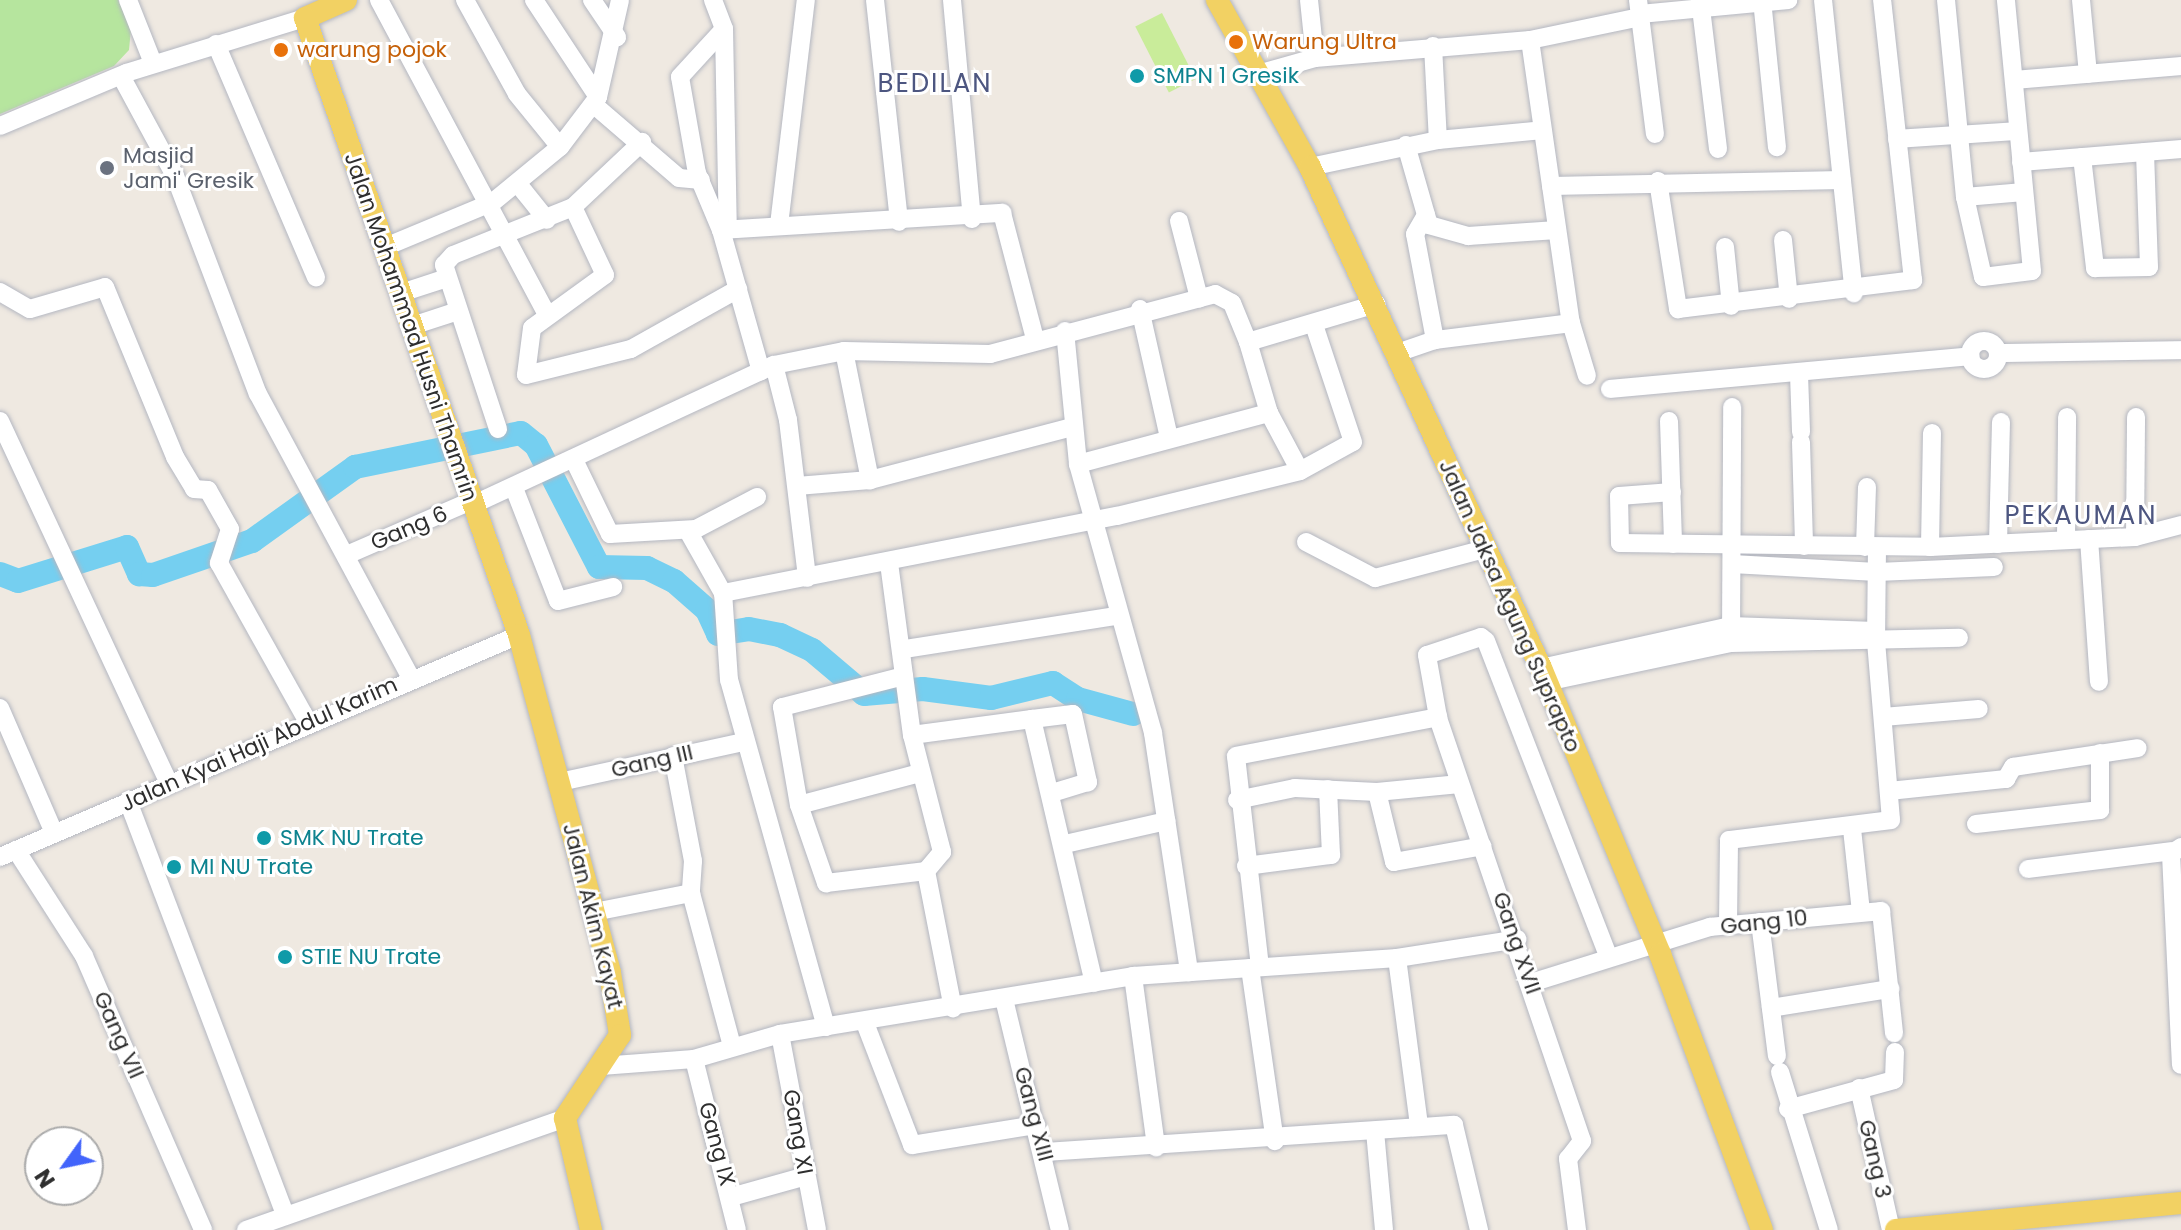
<!DOCTYPE html>
<style>
body{margin:0}
#map{position:relative;width:2181px;height:1230px;overflow:hidden;background:#efe9e1;font-family:Poppins,sans-serif}
div>[style]{position:absolute}
[style*='--x']{left:calc(var(--x)*1px);top:calc(var(--y)*1px);width:calc(var(--w)*1px);rotate:calc(var(--a)*1deg)}
.green>*{inset:0;background:#b6e59e}
.pitch>*{inset:0;background:#c9ec9a;transform-origin:0 0}
.river>*{height:24px;margin:-12px;padding:0 12px;transform-origin:12px;border-radius:12px;background:#75cff0}
.roads{filter:drop-shadow(0 0 2px #b4b7c1) drop-shadow(0 0 2px #b4b7c1)}
.minor>*{height:18px;margin:-9px;padding:0 9px;transform-origin:9px;border-radius:9px;background:#fff}
.minor>.ring{margin:-9px;padding:0;box-sizing:content-box;background:none;border:18px solid #fff;border-radius:50%}
.major>*{height:22px;margin:-11px;padding:0 11px;transform-origin:11px;border-radius:11px;background:#f2d163}
.dots>*{width:22px;height:22px;translate:-50% -50%;box-sizing:border-box;border:4px solid #fff;border-radius:50%}
span{translate:-50% -50%;white-space:nowrap;text-align:center;line-height:1.15;-webkit-text-stroke:6px #fff;paint-order:stroke}
.food-label{font-size:22px;color:#c56008}
.left{translate:0 -50%;text-align:left}
.culture-label{font-size:22px;color:#0d838f}
.worship-label{font-size:22px;color:#5b616d}
.street-label{font-size:22px;color:#2e2e2e}
.quarter-label{font-size:26px;color:#4d5680;letter-spacing:2px}
.north{position:absolute;left:24px;top:1126px;width:80px;height:80px;box-sizing:border-box;background:#fff;border:2px solid #ababab;border-radius:50%;rotate:237deg;font-size:22px;font-weight:700;line-height:32px;text-align:center;color:#2e2e2e}
.north::after{content:'';display:block;margin:auto;width:28px;height:36px;background:#4264fb;clip-path:polygon(50% 0,100% 100%,50% 72%,0 100%)}
</style>
<div id="map">
<div class="green">
<i style="clip-path:polygon(0 0,118px 0,131px 28px,129px 50px,114px 66px,0 114px)"></i>
</div>
<div class="pitch">
<i style="left:1162px;top:13px;width:74px;height:30px;rotate:63deg"></i>
</div>
<div class="river">
<i style="--x:0;--y:574;--w:19;--a:21"></i>
<i style="--x:18;--y:581;--w:114;--a:-17.3"></i>
<i style="--x:127;--y:547;--w:30;--a:66"></i>
<i style="--x:139;--y:574;--w:14;--a:4"></i>
<i style="--x:153;--y:575;--w:105;--a:-19"></i>
<i style="--x:252;--y:541;--w:127;--a:-35.7"></i>
<i style="--x:355;--y:467;--w:169;--a:-11.6"></i>
<i style="--x:521;--y:433;--w:19;--a:39"></i>
<i style="--x:536;--y:445;--w:137;--a:62.7"></i>
<i style="--x:599;--y:567;--w:48;--a:1.2"></i>
<i style="--x:647;--y:568;--w:30;--a:26"></i>
<i style="--x:674;--y:581;--w:44;--a:41.3"></i>
<i style="--x:707;--y:610;--w:26;--a:65"></i>
<i style="--x:718;--y:634;--w:31;--a:-9"></i>
<i style="--x:749;--y:629;--w:32;--a:11"></i>
<i style="--x:780;--y:635;--w:35;--a:25"></i>
<i style="--x:812;--y:650;--w:68;--a:40.2"></i>
<i style="--x:864;--y:694;--w:59;--a:-4.8"></i>
<i style="--x:923;--y:689;--w:69;--a:7.5"></i>
<i style="--x:991;--y:698;--w:64;--a:-13.6"></i>
<i style="--x:1053;--y:683;--w:30;--a:33"></i>
<i style="--x:1078;--y:699;--w:57;--a:15.3"></i>
</div>
<div class="roads">
<div class="minor">
<i style="--x:128;--y:0;--w:68;--a:68.4"></i>
<i style="--x:379;--y:0;--w:356;--a:61.9"></i>
<i style="--x:465;--y:0;--w:107;--a:61"></i>
<i style="--x:517;--y:94;--w:68;--a:50.9"></i>
<i style="--x:534;--y:0;--w:116;--a:56.6"></i>
<i style="--x:592;--y:0;--w:45;--a:56"></i>
<i style="--x:713;--y:0;--w:31;--a:69"></i>
<i style="--x:724;--y:29;--w:200;--a:88.9"></i>
<i style="--x:875;--y:0;--w:223;--a:83.8"></i>
<i style="--x:952;--y:0;--w:220;--a:84.8"></i>
<i style="--x:1309;--y:0;--w:58;--a:84.1"></i>
<i style="--x:1638;--y:0;--w:135;--a:82.8"></i>
<i style="--x:1700;--y:0;--w:150;--a:83.1"></i>
<i style="--x:1762;--y:0;--w:148;--a:84.2"></i>
<i style="--x:1823;--y:0;--w:295;--a:84"></i>
<i style="--x:1946;--y:0;--w:198;--a:84.5"></i>
<i style="--x:1965;--y:197;--w:82;--a:77.3"></i>
<i style="--x:1983;--y:277;--w:49;--a:-7"></i>
<i style="--x:2032;--y:271;--w:272;--a:-95.5"></i>
<i style="--x:2081;--y:0;--w:74;--a:84.6"></i>
<i style="--x:1640;--y:14;--w:149;--a:-5.4"></i>
<i style="--x:724;--y:29;--w:65;--a:132.5"></i>
<i style="--x:680;--y:77;--w:97;--a:80"></i>
<i style="--x:697;--y:173;--w:62;--a:67.2"></i>
<i style="--x:721;--y:230;--w:147;--a:74.2"></i>
<i style="--x:1530;--y:40;--w:286;--a:81.8"></i>
<i style="--x:1571;--y:323;--w:55;--a:73.2"></i>
<i style="--x:216;--y:44;--w:254;--a:66.8"></i>
<i style="--x:1433;--y:46;--w:94;--a:87"></i>
<i style="--x:1258;--y:74;--w:59;--a:-15.7"></i>
<i style="--x:1315;--y:58;--w:216;--a:-4.8"></i>
<i style="--x:1530;--y:40;--w:112;--a:-11.8"></i>
<i style="--x:121;--y:76;--w:114;--a:61.6"></i>
<i style="--x:175;--y:176;--w:233;--a:69.2"></i>
<i style="--x:258;--y:394;--w:323;--a:61.7"></i>
<i style="--x:2014;--y:80;--w:168;--a:-4.8"></i>
<i style="--x:593;--y:104;--w:113;--a:40.7"></i>
<i style="--x:679;--y:178;--w:22;--a:5"></i>
<i style="--x:0;--y:126;--w:137;--a:-22.8"></i>
<i style="--x:126;--y:73;--w:187;--a:-17.1"></i>
<i style="--x:1897;--y:139;--w:121;--a:-3.8"></i>
<i style="--x:1406;--y:145;--w:83;--a:74"></i>
<i style="--x:1429;--y:225;--w:41;--a:15.8"></i>
<i style="--x:1468;--y:236;--w:89;--a:-3.9"></i>
<i style="--x:2082;--y:157;--w:112;--a:83.3"></i>
<i style="--x:2095;--y:268;--w:54;--a:-1.1"></i>
<i style="--x:2149;--y:267;--w:115;--a:-92"></i>
<i style="--x:2021;--y:162;--w:161;--a:-4.6"></i>
<i style="--x:1310;--y:167;--w:131;--a:-11.9"></i>
<i style="--x:1438;--y:140;--w:105;--a:-5.4"></i>
<i style="--x:1658;--y:181;--w:130;--a:81.1"></i>
<i style="--x:1678;--y:309;--w:237;--a:-7"></i>
<i style="--x:1913;--y:280;--w:282;--a:-96.3"></i>
<i style="--x:518;--y:184;--w:46;--a:51.1"></i>
<i style="--x:1551;--y:186;--w:291;--a:-1.2"></i>
<i style="--x:1965;--y:197;--w:59;--a:-4.8"></i>
<i style="--x:573;--y:207;--w:75;--a:64.8"></i>
<i style="--x:605;--y:275;--w:90;--a:144"></i>
<i style="--x:532;--y:328;--w:47;--a:97.3"></i>
<i style="--x:526;--y:375;--w:108;--a:-13.9"></i>
<i style="--x:631;--y:349;--w:123;--a:-29.3"></i>
<i style="--x:1426;--y:215;--w:22;--a:120"></i>
<i style="--x:1415;--y:234;--w:108;--a:79.3"></i>
<i style="--x:1179;--y:221;--w:80;--a:75.4"></i>
<i style="--x:779;--y:225;--w:227;--a:-83.2"></i>
<i style="--x:721;--y:230;--w:282;--a:-3.5"></i>
<i style="--x:1002;--y:213;--w:130;--a:75.3"></i>
<i style="--x:1783;--y:240;--w:59;--a:84.2"></i>
<i style="--x:385;--y:247;--w:117;--a:-22.6"></i>
<i style="--x:493;--y:202;--w:87;--a:-39.4"></i>
<i style="--x:560;--y:147;--w:63;--a:-52.8"></i>
<i style="--x:598;--y:97;--w:99;--a:-77.2"></i>
<i style="--x:1725;--y:247;--w:59;--a:84.2"></i>
<i style="--x:0;--y:292;--w:34;--a:30"></i>
<i style="--x:30;--y:309;--w:78;--a:-16.3"></i>
<i style="--x:105;--y:287;--w:184;--a:67.6"></i>
<i style="--x:175;--y:457;--w:37;--a:59"></i>
<i style="--x:194;--y:489;--w:14;--a:4"></i>
<i style="--x:208;--y:490;--w:45;--a:60.6"></i>
<i style="--x:230;--y:529;--w:36;--a:108"></i>
<i style="--x:219;--y:563;--w:182;--a:60.8"></i>
<i style="--x:401;--y:293;--w:48;--a:-18.1"></i>
<i style="--x:1140;--y:309;--w:132;--a:77.3"></i>
<i style="--x:412;--y:326;--w:48;--a:-18.1"></i>
<i style="--x:1065;--y:331;--w:134;--a:84.4"></i>
<i style="--x:1078;--y:464;--w:279;--a:74.4"></i>
<i style="--x:1153;--y:733;--w:242;--a:81.4"></i>
<i class="ring" style="left:1970px;top:341px;width:10px;height:10px"></i>
<i style="--x:844;--y:351;--w:132;--a:78.6"></i>
<i style="--x:1397;--y:353;--w:40;--a:-18.9"></i>
<i style="--x:1435;--y:340;--w:137;--a:-7.1"></i>
<i style="--x:1999;--y:353;--w:182;--a:-0.9"></i>
<i style="--x:774;--y:365;--w:57;--a:75.7"></i>
<i style="--x:788;--y:420;--w:159;--a:83.1"></i>
<i style="--x:1799;--y:374;--w:58;--a:88"></i>
<i style="--x:1610;--y:389;--w:362;--a:-5.2"></i>
<i style="--x:0;--y:421;--w:400;--a:65"></i>
<i style="--x:1669;--y:421;--w:123;--a:88.1"></i>
<i style="--x:498;--y:429;--w:173;--a:-108.2"></i>
<i style="--x:444;--y:265;--w:13;--a:-48"></i>
<i style="--x:453;--y:255;--w:129;--a:-21.8"></i>
<i style="--x:573;--y:207;--w:95;--a:-43.3"></i>
<i style="--x:1801;--y:442;--w:104;--a:88.3"></i>
<i style="--x:575;--y:462;--w:80;--a:64.1"></i>
<i style="--x:610;--y:534;--w:86;--a:-3.3"></i>
<i style="--x:696;--y:529;--w:69;--a:-27.7"></i>
<i style="--x:1078;--y:464;--w:198;--a:-15"></i>
<i style="--x:1269;--y:413;--w:74;--a:-106.5"></i>
<i style="--x:1300;--y:471;--w:60;--a:-28.7"></i>
<i style="--x:1353;--y:442;--w:123;--a:-108.4"></i>
<i style="--x:797;--y:486;--w:73;--a:-4.7"></i>
<i style="--x:870;--y:480;--w:209;--a:-14.7"></i>
<i style="--x:514;--y:488;--w:121;--a:68.7"></i>
<i style="--x:558;--y:601;--w:57;--a:-14.3"></i>
<i style="--x:1672;--y:492;--w:53;--a:175.7"></i>
<i style="--x:1619;--y:496;--w:47;--a:88.8"></i>
<i style="--x:1620;--y:543;--w:310;--a:0.7"></i>
<i style="--x:1930;--y:547;--w:205;--a:-2.8"></i>
<i style="--x:2135;--y:537;--w:48;--a:-14.6"></i>
<i style="--x:472;--y:505;--w:333;--a:-24.9"></i>
<i style="--x:774;--y:365;--w:71;--a:-11.3"></i>
<i style="--x:844;--y:351;--w:146;--a:1.2"></i>
<i style="--x:990;--y:354;--w:233;--a:-14.9"></i>
<i style="--x:1215;--y:294;--w:19;--a:28"></i>
<i style="--x:1232;--y:303;--w:42;--a:67.7"></i>
<i style="--x:1248;--y:342;--w:134;--a:-16.5"></i>
<i style="--x:688;--y:531;--w:71;--a:60.6"></i>
<i style="--x:2135;--y:537;--w:120;--a:-89.5"></i>
<i style="--x:2089;--y:539;--w:143;--a:86"></i>
<i style="--x:2066;--y:540;--w:123;--a:-89.5"></i>
<i style="--x:1306;--y:542;--w:78;--a:27.6"></i>
<i style="--x:1375;--y:578;--w:114;--a:-14.8"></i>
<i style="--x:1998;--y:544;--w:122;--a:-88.6"></i>
<i style="--x:1865;--y:547;--w:60;--a:-88.1"></i>
<i style="--x:1930;--y:547;--w:114;--a:-89"></i>
<i style="--x:347;--y:555;--w:135;--a:-23.5"></i>
<i style="--x:889;--y:563;--w:174;--a:82.4"></i>
<i style="--x:912;--y:735;--w:121;--a:75.6"></i>
<i style="--x:942;--y:852;--w:25;--a:130"></i>
<i style="--x:926;--y:871;--w:140;--a:78.9"></i>
<i style="--x:1732;--y:564;--w:145;--a:3.2"></i>
<i style="--x:1877;--y:572;--w:117;--a:-2.4"></i>
<i style="--x:1731;--y:636;--w:229;--a:-89.7"></i>
<i style="--x:905;--y:649;--w:213;--a:-8.9"></i>
<i style="--x:1541;--y:668;--w:194;--a:-12.5"></i>
<i style="--x:1730;--y:626;--w:146;--a:2"></i>
<i style="--x:904;--y:676;--w:126;--a:165.7"></i>
<i style="--x:782;--y:707;--w:99;--a:80.2"></i>
<i style="--x:799;--y:805;--w:83;--a:70.9"></i>
<i style="--x:826;--y:883;--w:101;--a:-6.8"></i>
<i style="--x:1546;--y:682;--w:189;--a:-11.9"></i>
<i style="--x:1731;--y:643;--w:228;--a:-1.3"></i>
<i style="--x:0;--y:708;--w:136;--a:66.6"></i>
<i style="--x:1883;--y:717;--w:96;--a:-4.8"></i>
<i style="--x:1032;--y:719;--w:41;--a:-7"></i>
<i style="--x:1073;--y:714;--w:70;--a:77.6"></i>
<i style="--x:1088;--y:782;--w:39;--a:163"></i>
<i style="--x:912;--y:735;--w:121;--a:-7.6"></i>
<i style="--x:1032;--y:719;--w:271;--a:76.8"></i>
<i style="--x:673;--y:756;--w:107;--a:79.2"></i>
<i style="--x:693;--y:861;--w:32;--a:94"></i>
<i style="--x:691;--y:893;--w:158;--a:75"></i>
<i style="--x:560;--y:782;--w:188;--a:-12.3"></i>
<i style="--x:1889;--y:791;--w:118;--a:-5.9"></i>
<i style="--x:2006;--y:779;--w:14;--a:-60"></i>
<i style="--x:2013;--y:767;--w:126;--a:-8.6"></i>
<i style="--x:1377;--y:792;--w:72;--a:76.3"></i>
<i style="--x:1394;--y:862;--w:90;--a:-10.2"></i>
<i style="--x:1237;--y:800;--w:59;--a:-11.7"></i>
<i style="--x:1295;--y:788;--w:82;--a:2.8"></i>
<i style="--x:1377;--y:792;--w:83;--a:-5.5"></i>
<i style="--x:128;--y:801;--w:443;--a:69.2"></i>
<i style="--x:799;--y:805;--w:125;--a:-14.8"></i>
<i style="--x:1976;--y:824;--w:125;--a:-6.4"></i>
<i style="--x:2100;--y:810;--w:57;--a:-90"></i>
<i style="--x:1852;--y:829;--w:83;--a:83.8"></i>
<i style="--x:1065;--y:844;--w:104;--a:-12.8"></i>
<i style="--x:2181;--y:847;--w:12;--a:145"></i>
<i style="--x:2171;--y:854;--w:211;--a:87.3"></i>
<i style="--x:16;--y:850;--w:126;--a:57.3"></i>
<i style="--x:84;--y:956;--w:299;--a:66.5"></i>
<i style="--x:0;--y:857;--w:564;--a:-23.16"></i>
<i style="--x:1246;--y:866;--w:86;--a:-7.4"></i>
<i style="--x:1331;--y:855;--w:66;--a:-92.6"></i>
<i style="--x:2028;--y:869;--w:145;--a:-7.1"></i>
<i style="--x:594;--y:912;--w:99;--a:-11.1"></i>
<i style="--x:1760;--y:922;--w:135;--a:82.8"></i>
<i style="--x:1728;--y:924;--w:84;--a:-89.3"></i>
<i style="--x:1729;--y:840;--w:163;--a:-7"></i>
<i style="--x:1891;--y:820;--w:178;--a:-94.8"></i>
<i style="--x:1876;--y:643;--w:96;--a:-89.4"></i>
<i style="--x:1397;--y:958;--w:169;--a:82.5"></i>
<i style="--x:1260;--y:967;--w:212;--a:-96.5"></i>
<i style="--x:1236;--y:756;--w:206;--a:-10.9"></i>
<i style="--x:1250;--y:968;--w:175;--a:81.8"></i>
<i style="--x:1133;--y:976;--w:173;--a:82.3"></i>
<i style="--x:1531;--y:983;--w:188;--a:-17.4"></i>
<i style="--x:1710;--y:927;--w:172;--a:-5.3"></i>
<i style="--x:1881;--y:911;--w:123;--a:83.9"></i>
<i style="--x:1004;--y:999;--w:238;--a:76.4"></i>
<i style="--x:1771;--y:1008;--w:121;--a:-9.1"></i>
<i style="--x:865;--y:1023;--w:131;--a:68.9"></i>
<i style="--x:912;--y:1145;--w:126;--a:-9.2"></i>
<i style="--x:826;--y:1027;--w:360;--a:-105.6"></i>
<i style="--x:729;--y:680;--w:87;--a:-93.9"></i>
<i style="--x:723;--y:593;--w:401;--a:-11.1"></i>
<i style="--x:1117;--y:516;--w:188;--a:-13.8"></i>
<i style="--x:1300;--y:471;--w:66;--a:-118.1"></i>
<i style="--x:780;--y:1034;--w:199;--a:79.3"></i>
<i style="--x:694;--y:1059;--w:176;--a:75.9"></i>
<i style="--x:601;--y:1066;--w:93;--a:-4.3"></i>
<i style="--x:694;--y:1059;--w:90;--a:-16.2"></i>
<i style="--x:780;--y:1034;--w:358;--a:-9.3"></i>
<i style="--x:1133;--y:976;--w:265;--a:-3.9"></i>
<i style="--x:1397;--y:958;--w:122;--a:-8.9"></i>
<i style="--x:1780;--y:1072;--w:165;--a:72.8"></i>
<i style="--x:1859;--y:1088;--w:146;--a:77.3"></i>
<i style="--x:1788;--y:1109;--w:110;--a:-15.3"></i>
<i style="--x:1894;--y:1080;--w:28;--a:-88"></i>
<i style="--x:1375;--y:1131;--w:99;--a:84.8"></i>
<i style="--x:1045;--y:1152;--w:410;--a:-3.8"></i>
<i style="--x:1454;--y:1125;--w:108;--a:76.6"></i>
<i style="--x:731;--y:1197;--w:78;--a:-15.6"></i>
<i style="--x:246;--y:1230;--w:338;--a:-19.3"></i>
<i style="--x:1577;--y:1230;--w:72;--a:-97.2"></i>
<i style="--x:1568;--y:1159;--w:23;--a:-52"></i>
<i style="--x:1582;--y:1141;--w:448;--a:-108.8"></i>
<i style="--x:1438;--y:717;--w:63;--a:-100.1"></i>
<i style="--x:1427;--y:655;--w:57;--a:-18.4"></i>
<i style="--x:1481;--y:637;--w:6;--a:39"></i>
<i style="--x:1486;--y:641;--w:338;--a:68.8"></i>
</div>
<div class="major">
<i style="--x:346;--y:0;--w:45;--a:156.3"></i>
<i style="--x:305;--y:18;--w:653;--a:70.87"></i>
<i style="--x:519;--y:635;--w:350;--a:74.9"></i>
<i style="--x:610;--y:973;--w:63;--a:80.8"></i>
<i style="--x:620;--y:1035;--w:100;--a:123.5"></i>
<i style="--x:565;--y:1118;--w:115;--a:76.9"></i>
<i style="--x:1217;--y:0;--w:191;--a:60.9"></i>
<i style="--x:1310;--y:167;--w:552;--a:65.25"></i>
<i style="--x:1541;--y:668;--w:310;--a:67.4"></i>
<i style="--x:1660;--y:954;--w:294;--a:69.7"></i>
<i style="--x:1896;--y:1230;--w:286;--a:-5.4"></i>
</div>
</div>
<div class="dots">
<i style="left:1236px;top:42px;background:#e8710a"></i>
<i style="left:281px;top:50px;background:#e8710a"></i>
<i style="left:1137px;top:76px;background:#0f9aa8"></i>
<i style="left:107px;top:168px;background:#6b7280"></i>
<i style="left:264px;top:838px;background:#0f9aa8"></i>
<i style="left:174px;top:867px;background:#0f9aa8"></i>
<i style="left:285px;top:957px;background:#0f9aa8"></i>
</div>
<div class="food-label">
<span class="left" style="left:1252px;top:42px">Warung Ultra</span>
<span class="left" style="left:297px;top:50px">warung pojok</span>
</div>
<div class="culture-label">
<span class="left" style="left:1153px;top:76px">SMPN 1 Gresik</span>
<span class="left" style="left:280px;top:838px">SMK NU Trate</span>
<span class="left" style="left:190px;top:867px">MI NU Trate</span>
<span class="left" style="left:301px;top:957px">STIE NU Trate</span>
</div>
<div class="worship-label">
<span class="left" style="left:123px;top:168px">Masjid<br>Jami' Gresik</span>
</div>
<div class="street-label">
<span style="left:411px;top:327px;rotate:71deg">Jalan Mohammad Husni Thamrin</span>
<span style="left:409px;top:528px;rotate:-23deg">Gang 6</span>
<span style="left:1510px;top:606px;rotate:66deg">Jalan Jaksa Agung Suprapto</span>
<span style="left:259px;top:744px;rotate:-24deg">Jalan Kyai Haji Abdul Karim</span>
<span style="left:652px;top:761px;rotate:-13deg">Gang III</span>
<span style="left:593px;top:916px;rotate:76deg">Jalan Akim Kayat</span>
<span style="left:1764px;top:922px;rotate:-6deg">Gang 10</span>
<span style="left:1517px;top:943px;rotate:71deg">Gang XVII</span>
<span style="left:119px;top:1035px;rotate:66deg">Gang VII</span>
<span style="left:1034px;top:1114px;rotate:75deg">Gang XIII</span>
<span style="left:798px;top:1132px;rotate:80deg">Gang XI</span>
<span style="left:717px;top:1144px;rotate:75deg">Gang IX</span>
<span style="left:1875px;top:1159px;rotate:77deg">Gang 3</span>
</div>
<div class="quarter-label">
<span style="left:935px;top:84px">BEDILAN</span>
<span style="left:2081px;top:516px">PEKAUMAN</span>
</div>
<div class="north">N</div>
</div>
